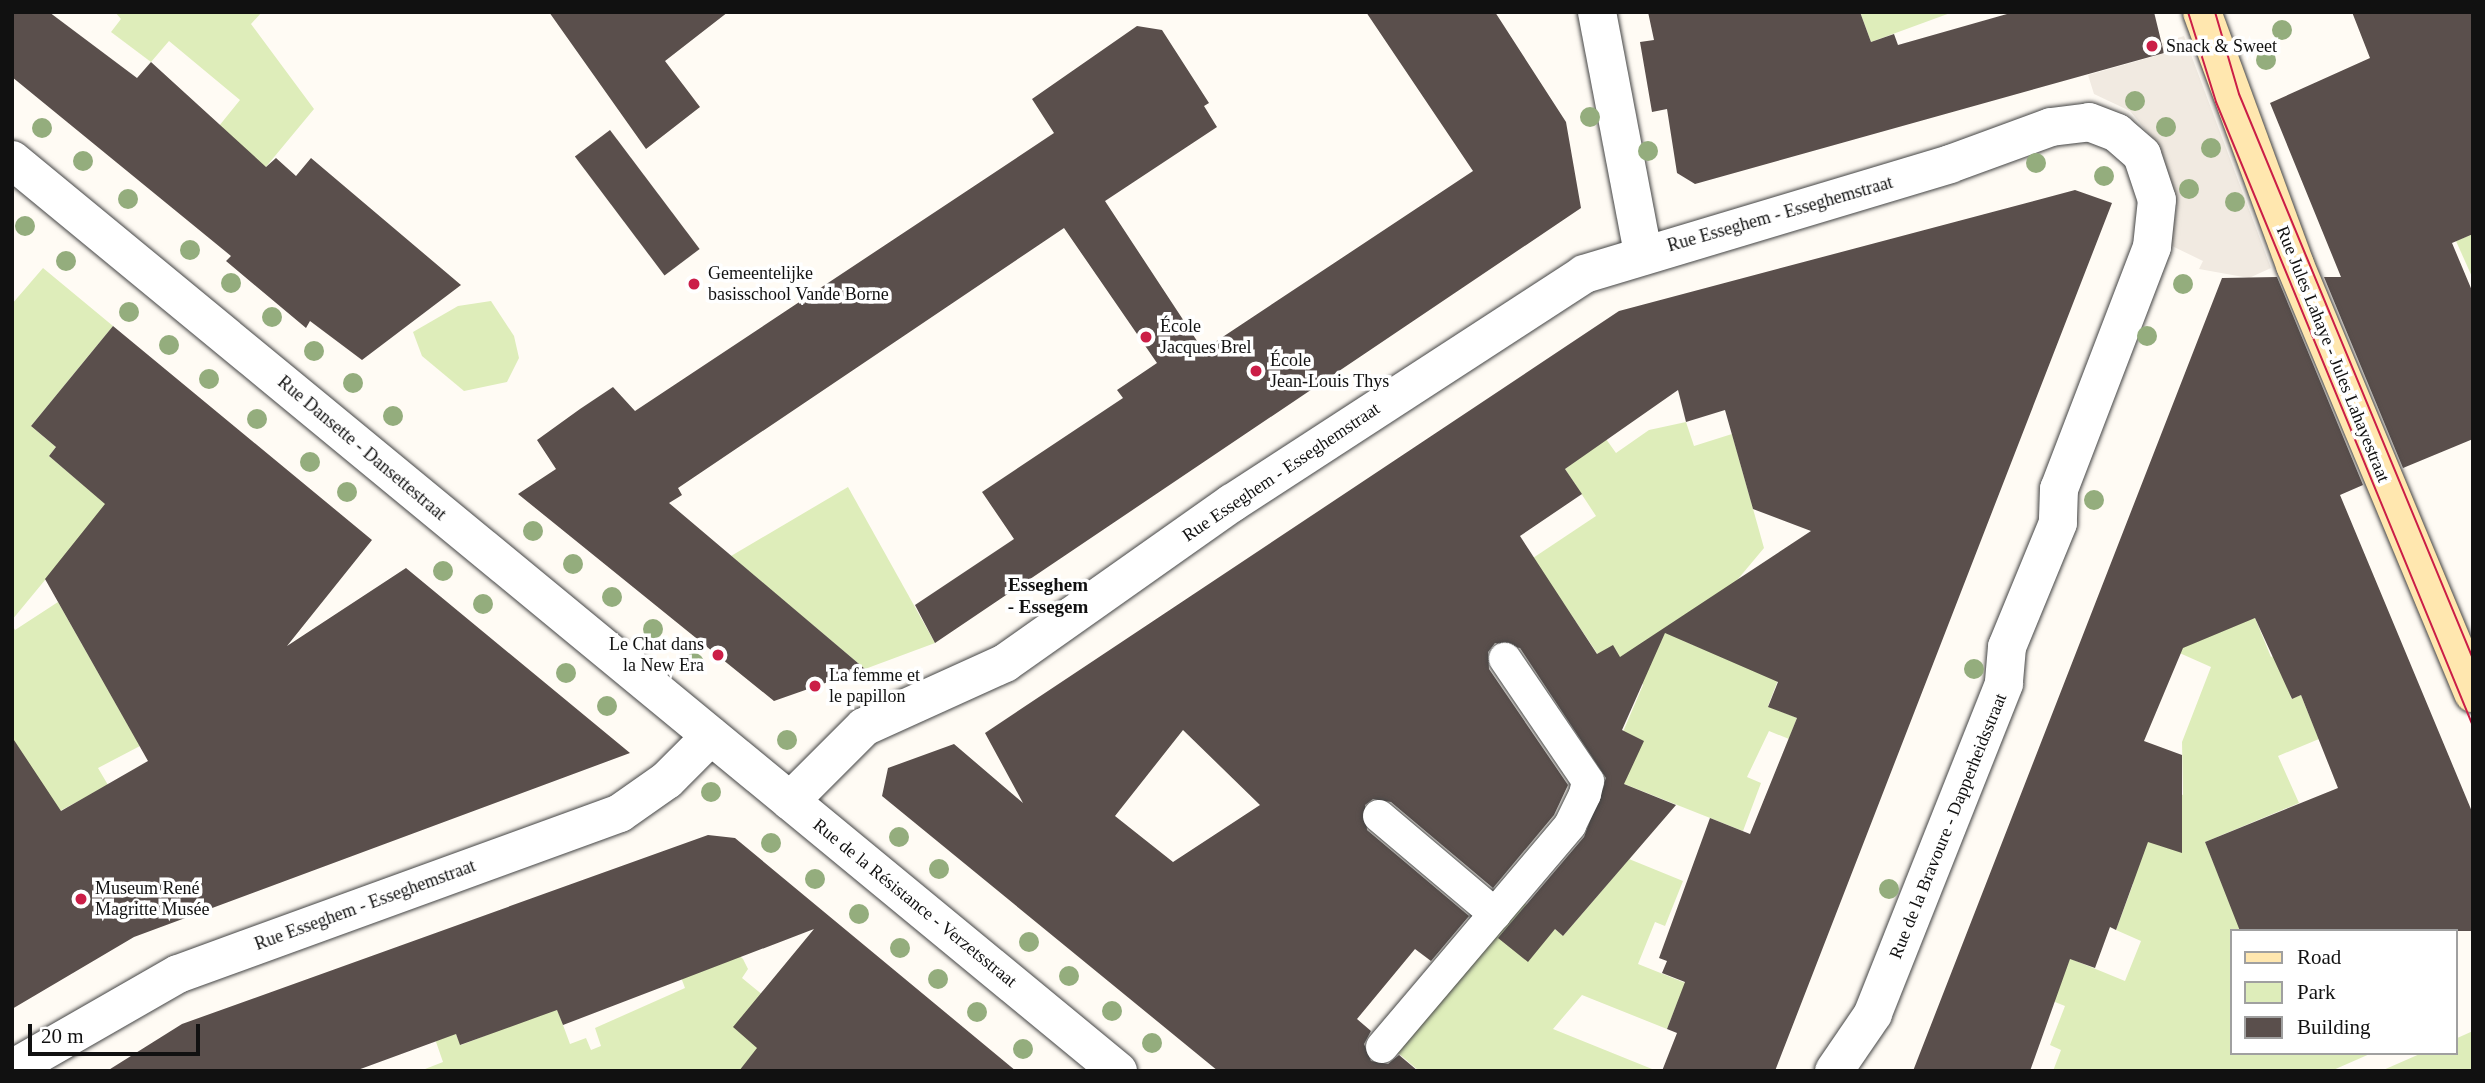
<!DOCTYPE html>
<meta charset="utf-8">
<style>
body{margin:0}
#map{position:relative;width:2485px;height:1083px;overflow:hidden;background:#fffbf4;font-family:Georgia,serif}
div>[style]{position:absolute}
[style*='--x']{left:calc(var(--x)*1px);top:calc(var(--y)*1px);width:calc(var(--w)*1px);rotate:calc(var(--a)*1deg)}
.green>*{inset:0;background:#deedba}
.plaza>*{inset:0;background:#f1eae1}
.building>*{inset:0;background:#5a4f4c;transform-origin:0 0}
.roads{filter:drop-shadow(0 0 2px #444) drop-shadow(0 0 2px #444)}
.lane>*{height:32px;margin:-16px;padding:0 16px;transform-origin:16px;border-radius:16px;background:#fff}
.street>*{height:38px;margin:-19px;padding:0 19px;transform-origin:19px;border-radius:19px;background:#fff}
.secondary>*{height:38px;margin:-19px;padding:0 19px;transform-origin:19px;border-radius:19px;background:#ffe7af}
.tram>*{height:2px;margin:-1px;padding:0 1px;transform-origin:1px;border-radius:1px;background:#cb1e47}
.trees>*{width:20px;height:20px;margin:-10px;border-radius:50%;background:#94ad7d}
.dots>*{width:19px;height:19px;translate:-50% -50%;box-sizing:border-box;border:4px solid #fff;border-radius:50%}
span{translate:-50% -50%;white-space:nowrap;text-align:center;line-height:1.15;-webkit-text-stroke:7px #fff;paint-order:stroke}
.poi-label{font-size:18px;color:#111}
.left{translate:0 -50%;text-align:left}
.right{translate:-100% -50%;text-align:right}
.street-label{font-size:18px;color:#111}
.neighbourhood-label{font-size:19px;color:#111;font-weight:700}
.frame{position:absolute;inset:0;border:14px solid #111;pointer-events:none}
.legend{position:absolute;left:2230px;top:929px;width:228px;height:126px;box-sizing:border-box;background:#fff;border:2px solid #a0a0a0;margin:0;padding:9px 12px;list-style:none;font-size:21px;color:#111}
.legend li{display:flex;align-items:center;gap:14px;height:35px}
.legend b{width:35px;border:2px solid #a0a0a0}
.scale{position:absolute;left:28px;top:1024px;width:172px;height:32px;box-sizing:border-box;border:4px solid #111;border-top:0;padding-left:9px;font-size:21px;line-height:24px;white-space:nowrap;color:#111;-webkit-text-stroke:5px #fff;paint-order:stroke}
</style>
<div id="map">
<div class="green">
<i style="clip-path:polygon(115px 12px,262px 12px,251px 24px,314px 109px,265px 168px,219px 126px,240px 100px,169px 41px,151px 62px,111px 32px,121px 19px)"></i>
<i style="clip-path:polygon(1860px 12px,1953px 12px,1871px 42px)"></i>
<i style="clip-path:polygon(2473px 234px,2473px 279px,2456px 241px)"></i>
<i style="clip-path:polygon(43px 268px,113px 326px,31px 426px,56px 447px,49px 456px,107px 505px,12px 620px,12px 304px)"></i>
<i style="clip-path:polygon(491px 301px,514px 336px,519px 358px,507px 382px,464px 391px,422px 356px,413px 332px,458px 306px)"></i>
<i style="clip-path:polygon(1686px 422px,1694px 446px,1732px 434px,1764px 548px,1733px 585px,1671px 624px,1684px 641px,1778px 680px,1768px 706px,1797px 718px,1789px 739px,1769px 731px,1747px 777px,1761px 783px,1743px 831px,1604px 776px,1643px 685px,1629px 664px,1611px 674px,1533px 558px,1596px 516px,1565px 469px,1606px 439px,1616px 453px,1649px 430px)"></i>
<i style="clip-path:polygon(848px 487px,935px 643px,865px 669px,731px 556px)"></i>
<i style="clip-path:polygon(58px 602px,140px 746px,98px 768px,108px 785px,12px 837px,12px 624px,15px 630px)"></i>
<i style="clip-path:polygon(2255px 618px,2271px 657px,2283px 652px,2291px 699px,2301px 695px,2319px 739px,2278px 756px,2299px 803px,2205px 842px,2230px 904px,2310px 931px,2231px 931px,2231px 1053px,2372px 1053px,2331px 1071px,2053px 1071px,2061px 1050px,2050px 1045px,2065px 1006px,2055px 1002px,2042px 947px,2125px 981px,2141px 941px,2116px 930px,2133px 884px,2115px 876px,2140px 778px,2183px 795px,2182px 742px,2211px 667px,2157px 643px)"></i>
<i style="clip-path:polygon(1629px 859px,1683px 881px,1665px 926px,1655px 922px,1638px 964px,1703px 990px,1676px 1006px,1667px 1029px,1582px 995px,1553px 1029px,1657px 1071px,1419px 1071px,1398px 1053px,1524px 902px,1563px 936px)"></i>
<i style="clip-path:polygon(716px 935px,743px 959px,748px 969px,742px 978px,856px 1071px,420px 1071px,443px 1062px,434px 1036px,454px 1030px,461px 1045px,487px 1035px,549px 987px,570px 1044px,586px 1038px,591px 1050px,601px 1046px,595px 1028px,685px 988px,673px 956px)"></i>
<i style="clip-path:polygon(2473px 1031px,2473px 1071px,2381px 1071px,2422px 1053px,2455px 1053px,2455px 1039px)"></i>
</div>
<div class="plaza">
<i style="clip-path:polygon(2184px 36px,2271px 268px,2249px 278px,2199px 269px,2203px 261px,2170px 245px,2177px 207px,2159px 146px,2130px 111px,2094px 94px,2088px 75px,2155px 56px,2162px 43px)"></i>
</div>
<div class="building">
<i style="clip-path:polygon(12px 12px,49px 12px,137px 78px,151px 62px,266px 167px,276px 158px,296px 176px,311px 158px,461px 285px,362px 360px,310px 321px,306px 328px,226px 261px,231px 256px,12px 77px)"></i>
<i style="clip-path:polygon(549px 12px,728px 12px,665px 61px,700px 107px,646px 149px)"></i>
<i style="clip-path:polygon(1366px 12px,1495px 12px,1566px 122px,1581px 208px,935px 643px,915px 605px,1014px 539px,982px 492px,1123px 398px,1117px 390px,1157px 363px,1064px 228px,678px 488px,682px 495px,669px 503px,865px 669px,774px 701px,518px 494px,556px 469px,537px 440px,580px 409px,613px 387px,635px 411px,1054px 133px,1032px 99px,1137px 26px,1162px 30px,1209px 103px,1204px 106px,1217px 127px,1105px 201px,1203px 350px,1473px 171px)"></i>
<i style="clip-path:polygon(1648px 12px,1860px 12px,1871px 42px,1894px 34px,1898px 45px,2014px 12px,2154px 12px,2164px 53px,1695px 184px,1677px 173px,1667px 109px,1652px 112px,1640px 42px,1654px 40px)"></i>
<i style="clip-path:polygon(2352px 12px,2473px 12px,2473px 234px,2452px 243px,2473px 293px,2473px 439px,2403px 468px,2324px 277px,2341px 277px,2270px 103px,2370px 58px)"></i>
<i style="left:610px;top:130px;width:149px;height:44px;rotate:53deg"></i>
<i style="clip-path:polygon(evenodd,2075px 190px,2112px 203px,1775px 1071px,1662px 1071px,1677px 1033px,1667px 1029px,1685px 982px,1662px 973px,1667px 961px,1659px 958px,1710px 818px,1750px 834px,1797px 718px,1768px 707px,1778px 682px,1665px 633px,1622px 730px,1644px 741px,1624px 784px,1676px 805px,1563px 936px,1555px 929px,1528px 962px,1498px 938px,1584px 837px,1606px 778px,1520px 648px,1495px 643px,1488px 652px,1489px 669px,1568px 785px,1554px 815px,1493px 888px,1391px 802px,1373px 799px,1365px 805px,1367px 830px,1469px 916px,1431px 961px,1415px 949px,1357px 1019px,1371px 1031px,1364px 1044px,1371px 1061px,1388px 1064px,1399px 1055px,1418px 1071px,1218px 1071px,882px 796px,888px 768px,954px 744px,1023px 803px,985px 733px,1619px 311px,2075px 190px,1678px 390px,1686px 422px,1725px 410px,1753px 509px,1811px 531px,1620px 657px,1613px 645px,1597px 654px,1520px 536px,1582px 494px,1565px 469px,1678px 390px,2075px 190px,1183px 730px,1260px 805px,1173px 862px,1115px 816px,1183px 730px)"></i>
<i style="clip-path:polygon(2277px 277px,2363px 485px,2340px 495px,2473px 814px,2473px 931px,2240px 931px,2205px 842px,2338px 788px,2301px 695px,2292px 699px,2255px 618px,2183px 648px,2144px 741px,2182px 755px,2182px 853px,2148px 842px,2116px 930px,2110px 927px,2095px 968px,2070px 959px,2030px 1071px,1913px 1071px,2222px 278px)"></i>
<i style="clip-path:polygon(113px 326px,372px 540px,287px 646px,406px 568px,630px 753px,134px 937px,12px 1009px,12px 737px,61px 811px,148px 761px,45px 579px,105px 504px,49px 456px,56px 447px,31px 426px)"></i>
<i style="clip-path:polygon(708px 835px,735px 838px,1016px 1071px,739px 1071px,757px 1048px,733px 1027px,814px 929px,563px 1025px,557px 1010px,460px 1045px,456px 1034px,355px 1071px,107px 1071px,182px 1024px)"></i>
</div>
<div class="roads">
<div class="lane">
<i style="--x:1379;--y:816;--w:152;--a:40.2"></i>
<i style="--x:1382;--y:1047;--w:291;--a:-49.7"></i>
<i style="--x:1570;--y:825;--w:34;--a:-64"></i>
<i style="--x:1585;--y:794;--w:13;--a:-77"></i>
<i style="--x:1588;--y:781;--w:148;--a:-124.2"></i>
</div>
<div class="street">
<i style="--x:1597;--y:12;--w:246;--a:79.2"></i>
<i style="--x:12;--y:160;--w:1433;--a:39.48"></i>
<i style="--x:790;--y:801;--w:105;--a:-45"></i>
<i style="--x:864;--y:727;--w:155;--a:-24.4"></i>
<i style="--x:1005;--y:663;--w:278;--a:-35.2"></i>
<i style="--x:1232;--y:503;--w:420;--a:-33"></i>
<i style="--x:1584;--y:274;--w:382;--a:-16.7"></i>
<i style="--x:1950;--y:164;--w:108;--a:-20.1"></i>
<i style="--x:2051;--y:127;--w:38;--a:-7"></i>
<i style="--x:2089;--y:122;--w:30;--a:21"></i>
<i style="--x:2117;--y:133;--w:33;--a:41"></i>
<i style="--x:2142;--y:155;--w:47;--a:71.6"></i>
<i style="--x:2157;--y:200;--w:47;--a:96.1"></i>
<i style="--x:2152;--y:247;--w:259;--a:111"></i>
<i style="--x:2059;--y:489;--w:34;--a:92"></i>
<i style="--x:2058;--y:523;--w:134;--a:112.4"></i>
<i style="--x:2007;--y:647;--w:37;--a:95"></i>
<i style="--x:2004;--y:684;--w:355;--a:111.7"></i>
<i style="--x:1873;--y:1014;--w:69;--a:124.4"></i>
<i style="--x:12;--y:1069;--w:191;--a:-29.8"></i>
<i style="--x:178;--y:974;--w:470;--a:-20"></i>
<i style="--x:620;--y:813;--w:57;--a:-35.1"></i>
<i style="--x:667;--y:780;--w:62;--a:-45"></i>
</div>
<div class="secondary">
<i style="--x:2202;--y:12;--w:270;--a:69.8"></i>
<i style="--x:2295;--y:265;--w:464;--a:67.4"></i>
</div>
</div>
<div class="tram">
<i style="--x:2188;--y:12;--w:94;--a:72.7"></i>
<i style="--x:2216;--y:102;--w:675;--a:67.62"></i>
<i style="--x:2215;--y:12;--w:85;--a:73.7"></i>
<i style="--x:2239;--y:94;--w:612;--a:67.5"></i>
</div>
<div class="trees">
<i style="left:2282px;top:30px"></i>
<i style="left:2266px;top:60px"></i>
<i style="left:2135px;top:101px"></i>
<i style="left:1590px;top:117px"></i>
<i style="left:2166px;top:127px"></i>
<i style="left:42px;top:128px"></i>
<i style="left:2211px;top:148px"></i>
<i style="left:1648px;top:151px"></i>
<i style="left:83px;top:161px"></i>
<i style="left:2036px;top:163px"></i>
<i style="left:2104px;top:176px"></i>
<i style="left:2189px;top:189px"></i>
<i style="left:128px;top:199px"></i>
<i style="left:2235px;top:202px"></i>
<i style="left:25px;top:226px"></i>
<i style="left:190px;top:250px"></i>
<i style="left:66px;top:261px"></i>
<i style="left:231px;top:283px"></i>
<i style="left:2183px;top:284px"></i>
<i style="left:129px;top:312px"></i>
<i style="left:272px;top:317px"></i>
<i style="left:2147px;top:336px"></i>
<i style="left:169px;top:345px"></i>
<i style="left:314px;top:351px"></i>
<i style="left:209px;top:379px"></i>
<i style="left:353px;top:383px"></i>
<i style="left:393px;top:416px"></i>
<i style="left:257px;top:419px"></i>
<i style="left:310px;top:462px"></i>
<i style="left:347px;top:492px"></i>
<i style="left:2094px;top:500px"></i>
<i style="left:533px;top:531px"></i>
<i style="left:573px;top:564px"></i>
<i style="left:443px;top:571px"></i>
<i style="left:612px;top:597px"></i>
<i style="left:483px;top:604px"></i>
<i style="left:653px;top:629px"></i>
<i style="left:694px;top:663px"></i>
<i style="left:1974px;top:669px"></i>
<i style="left:566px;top:673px"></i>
<i style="left:607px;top:706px"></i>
<i style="left:787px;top:740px"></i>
<i style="left:711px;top:792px"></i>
<i style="left:899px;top:837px"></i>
<i style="left:771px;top:843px"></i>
<i style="left:939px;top:869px"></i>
<i style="left:815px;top:879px"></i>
<i style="left:1889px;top:889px"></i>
<i style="left:859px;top:914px"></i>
<i style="left:1029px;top:942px"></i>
<i style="left:900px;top:948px"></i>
<i style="left:1069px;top:976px"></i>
<i style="left:938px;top:979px"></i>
<i style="left:1112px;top:1011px"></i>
<i style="left:977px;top:1012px"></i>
<i style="left:1152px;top:1043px"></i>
<i style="left:1023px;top:1049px"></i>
</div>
<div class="dots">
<i style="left:2152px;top:46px;background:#cb1e47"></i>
<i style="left:694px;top:284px;background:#cb1e47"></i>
<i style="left:1146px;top:337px;background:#cb1e47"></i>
<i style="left:1256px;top:371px;background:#cb1e47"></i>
<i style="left:718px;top:655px;background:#cb1e47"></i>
<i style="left:815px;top:686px;background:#cb1e47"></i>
<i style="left:81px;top:899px;background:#cb1e47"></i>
</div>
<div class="poi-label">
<span class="left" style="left:2166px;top:46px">Snack &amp; Sweet</span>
<span class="left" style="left:708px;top:284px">Gemeentelijke<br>basisschool Vande Borne</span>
<span class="left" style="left:1160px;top:337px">École<br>Jacques Brel</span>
<span class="left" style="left:1270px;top:371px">École<br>Jean-Louis Thys</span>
<span class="right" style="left:704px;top:655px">Le Chat dans<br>la New Era</span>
<span class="left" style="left:829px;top:686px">La femme et<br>le papillon</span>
<span class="left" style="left:95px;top:899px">Museum René<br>Magritte Musée</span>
</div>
<div class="street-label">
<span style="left:1780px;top:214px;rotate:-16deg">Rue Esseghem - Esseghemstraat</span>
<span style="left:2333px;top:354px;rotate:68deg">Rue Jules Lahaye - Jules Lahayestraat</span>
<span style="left:362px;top:448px;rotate:40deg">Rue Dansette - Dansettestraat</span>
<span style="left:1281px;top:472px;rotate:-34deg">Rue Esseghem - Esseghemstraat</span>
<span style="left:1948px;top:826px;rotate:-68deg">Rue de la Bravoure - Dapperheidsstraat</span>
<span style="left:915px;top:903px;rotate:39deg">Rue de la Résistance - Verzetsstraat</span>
<span style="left:365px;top:905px;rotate:-20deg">Rue Esseghem - Esseghemstraat</span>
</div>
<div class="neighbourhood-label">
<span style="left:1048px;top:596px">Esseghem<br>- Essegem</span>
</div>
<div class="frame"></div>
<ul class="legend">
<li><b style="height:9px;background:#ffe7af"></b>Road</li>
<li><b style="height:19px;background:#deedba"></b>Park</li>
<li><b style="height:19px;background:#5a4f4c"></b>Building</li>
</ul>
<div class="scale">20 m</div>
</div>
